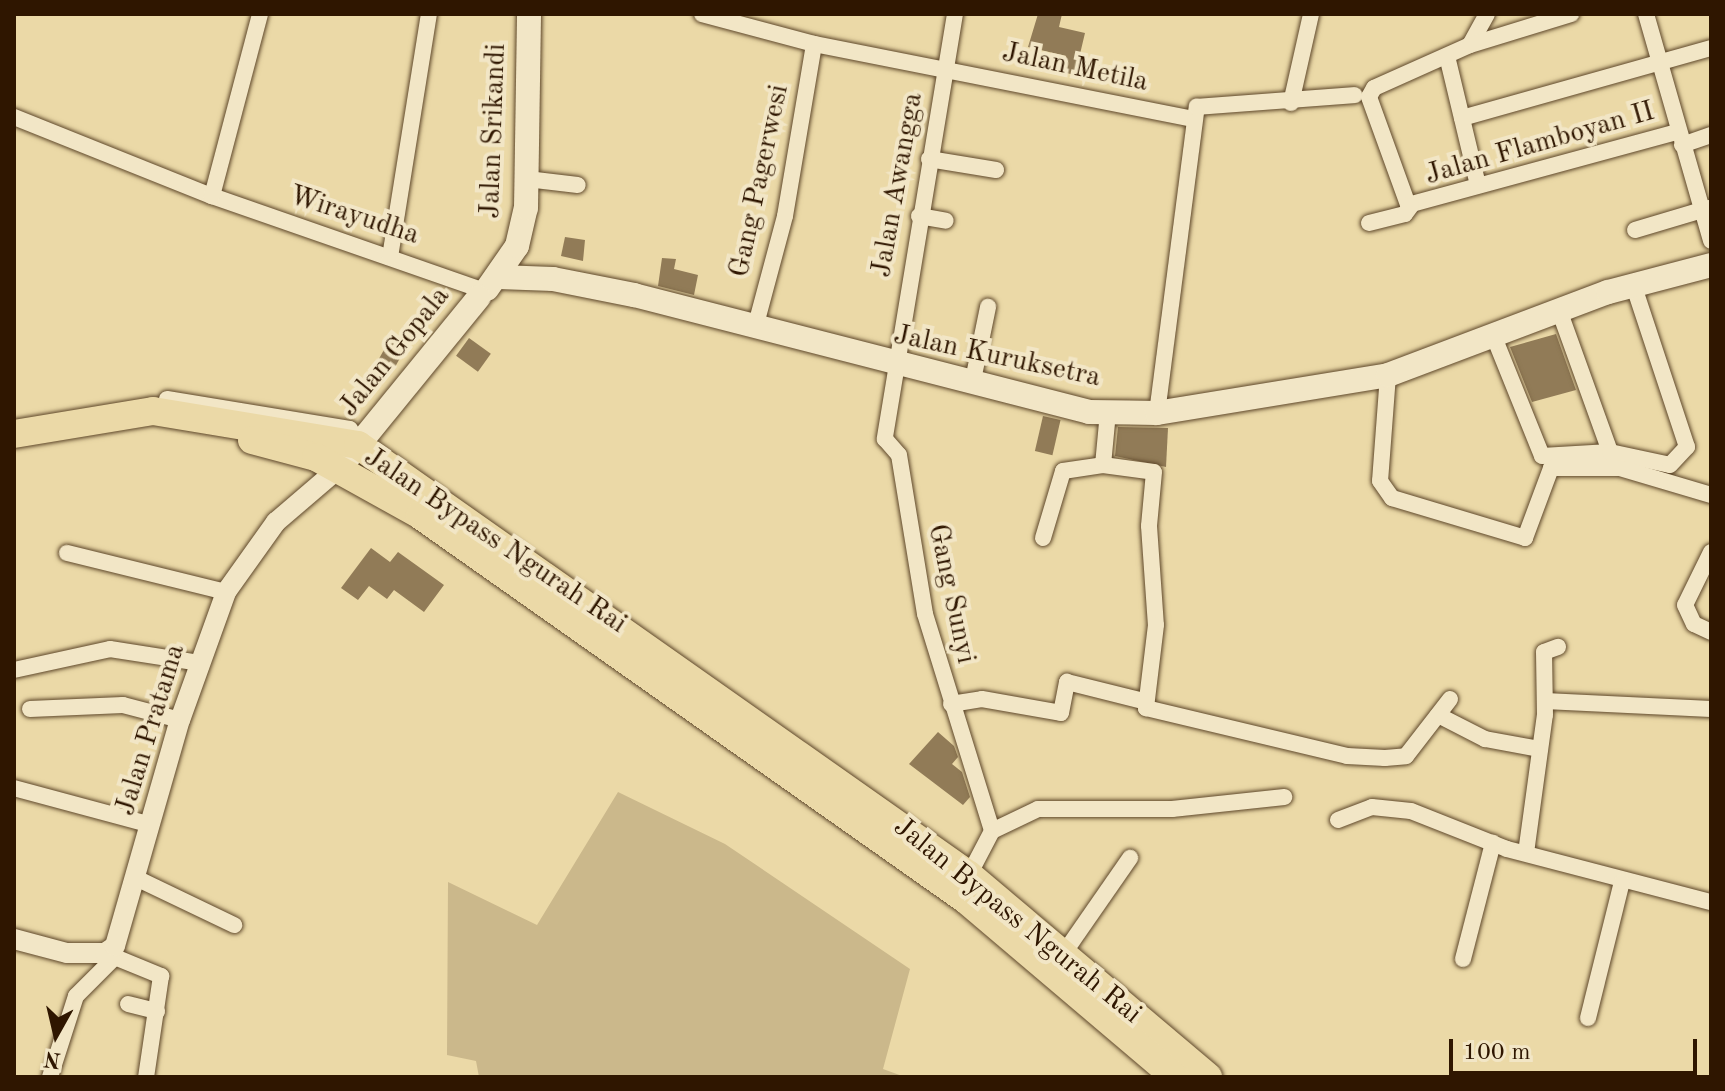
<!DOCTYPE html>
<style>
body{margin:0}
#map{position:relative;width:1725px;height:1091px;overflow:hidden;background:#ebd9a7;font-family:"Old Standard TT",serif}
div>[style]{position:absolute}
[style*='--x']{left:calc(var(--x)*1px);top:calc(var(--y)*1px);width:calc(var(--w)*1px);rotate:calc(var(--a)*1deg)}
.green>*{inset:0;background:#cbb88b}
.building>*{inset:0;background:#917b57;transform-origin:0 0}
.roads{filter:drop-shadow(0 0 2px #5e472a) drop-shadow(0 0 2px #5e472a)}
.minor>*{height:16px;margin:-8px;padding:0 8px;transform-origin:8px;border-radius:8px;background:#f2e6c6}
.tertiary>*{height:20px;margin:-10px;padding:0 10px;transform-origin:10px;border-radius:10px;background:#f2e6c6}
.secondary>*{height:24px;margin:-12px;padding:0 12px;transform-origin:12px;border-radius:12px;background:#f2e6c6}
.trunk>*{height:28px;margin:-14px;padding:0 14px;transform-origin:14px;border-radius:14px;background:#ebd9a7}
span{translate:-50% -50%;white-space:nowrap;text-align:center;line-height:1.15;-webkit-text-stroke:8px #f2e6c6;paint-order:stroke}
.street-label{font-size:28px;color:#2f1600}
.frame{position:absolute;inset:0;border:16px solid #2f1600;pointer-events:none}
.north{position:absolute;left:16px;top:995px;width:80px;height:80px;-webkit-text-stroke:6px #f2e6c6;paint-order:stroke;rotate:188deg;font-size:22px;font-weight:700;line-height:32px;text-align:center;color:#2f1600}
.north::after{content:'';display:block;margin:auto;width:28px;height:36px;background:#2f1600;clip-path:polygon(50% 0,100% 100%,50% 72%,0 100%)}
.scale{position:absolute;left:1449px;top:1039px;width:248px;height:36px;box-sizing:border-box;border:4px solid #2f1600;border-top:0;padding-left:10px;font-size:24px;line-height:28px;white-space:nowrap;color:#2f1600;-webkit-text-stroke:6px #f2e6c6;paint-order:stroke}
</style>
<div id="map">
<div class="green">
<i style="clip-path:polygon(618px 792px,725px 844px,910px 969px,883px 1069px,905px 1077px,479px 1077px,476px 1061px,447px 1055px,448px 882px,537px 925px)"></i>
</div>
<div class="building">
<i style="clip-path:polygon(1038px 14px,1062px 14px,1059px 27px,1085px 33px,1075px 75px,1062px 72px,1066px 56px,1028px 47px)"></i>
<i style="clip-path:polygon(565px 237px,585px 240px,583px 261px,561px 256px)"></i>
<i style="clip-path:polygon(662px 258px,676px 259px,674px 269px,698px 275px,694px 295px,658px 286px)"></i>
<i style="clip-path:polygon(1556px 334px,1576px 390px,1532px 402px,1510px 347px)"></i>
<i style="left:469px;top:338px;width:27px;height:22px;rotate:36deg"></i>
<i style="left:390px;top:339px;width:18px;height:27px;rotate:29deg"></i>
<i style="left:1043px;top:416px;width:18px;height:36px;rotate:13deg"></i>
<i style="clip-path:polygon(1118px 427px,1168px 428px,1166px 467px,1115px 456px)"></i>
<i style="clip-path:polygon(371px 548px,390px 562px,398px 552px,444px 585px,424px 612px,394px 590px,387px 599px,369px 586px,358px 600px,341px 588px)"></i>
<i style="clip-path:polygon(938px 732px,954px 746px,958px 757px,952px 764px,962px 772px,970px 797px,963px 805px,909px 764px)"></i>
</div>
<div class="roads">
<div class="minor">
<i style="--x:702;--y:14;--w:116;--a:15"></i>
<i style="--x:814;--y:44;--w:387;--a:11.2"></i>
<i style="--x:955;--y:14;--w:431;--a:99.4"></i>
<i style="--x:885;--y:439;--w:21;--a:49"></i>
<i style="--x:899;--y:455;--w:161;--a:80.7"></i>
<i style="--x:925;--y:614;--w:227;--a:72.8"></i>
<i style="--x:1487;--y:14;--w:35;--a:119"></i>
<i style="--x:1470;--y:45;--w:105;--a:155.9"></i>
<i style="--x:1374;--y:88;--w:10;--a:119"></i>
<i style="--x:1369;--y:97;--w:115;--a:70.1"></i>
<i style="--x:1408;--y:205;--w:279;--a:-15.2"></i>
<i style="--x:1646;--y:14;--w:236;--a:74"></i>
<i style="--x:1470;--y:45;--w:106;--a:-17.1"></i>
<i style="--x:1447;--y:56;--w:133;--a:76.5"></i>
<i style="--x:1291;--y:103;--w:91;--a:-77.3"></i>
<i style="--x:14;--y:117;--w:213;--a:21.8"></i>
<i style="--x:212;--y:196;--w:283;--a:19.2"></i>
<i style="--x:1462;--y:118;--w:259;--a:-15.7"></i>
<i style="--x:1682;--y:145;--w:31;--a:-19"></i>
<i style="--x:929;--y:159;--w:68;--a:9.3"></i>
<i style="--x:527;--y:179;--w:51;--a:6.7"></i>
<i style="--x:212;--y:196;--w:188;--a:-75.2"></i>
<i style="--x:919;--y:216;--w:27;--a:10"></i>
<i style="--x:1369;--y:223;--w:37;--a:-14"></i>
<i style="--x:1405;--y:214;--w:10;--a:-53"></i>
<i style="--x:1635;--y:230;--w:77;--a:-16.6"></i>
<i style="--x:390;--y:257;--w:246;--a:-80.9"></i>
<i style="--x:1559;--y:310;--w:151;--a:70.2"></i>
<i style="--x:755;--y:328;--w:116;--a:-75"></i>
<i style="--x:785;--y:216;--w:174;--a:-80.4"></i>
<i style="--x:1494;--y:337;--w:128;--a:68"></i>
<i style="--x:1542;--y:456;--w:68;--a:-3.4"></i>
<i style="--x:1610;--y:452;--w:61;--a:12.2"></i>
<i style="--x:1670;--y:465;--w:25;--a:-47"></i>
<i style="--x:1687;--y:447;--w:172;--a:-108.3"></i>
<i style="--x:1388;--y:375;--w:106;--a:94.3"></i>
<i style="--x:1380;--y:481;--w:21;--a:55"></i>
<i style="--x:1392;--y:498;--w:139;--a:16.7"></i>
<i style="--x:1525;--y:538;--w:75;--a:-69.6"></i>
<i style="--x:1551;--y:468;--w:69;--a:0"></i>
<i style="--x:1620;--y:468;--w:95;--a:16.5"></i>
<i style="--x:972;--y:385;--w:80;--a:-78.4"></i>
<i style="--x:167;--y:399;--w:185;--a:9.3"></i>
<i style="--x:350;--y:429;--w:18;--a:63"></i>
<i style="--x:1157;--y:413;--w:309;--a:-82.6"></i>
<i style="--x:1197;--y:107;--w:158;--a:-4.3"></i>
<i style="--x:1103;--y:465;--w:51;--a:7.8"></i>
<i style="--x:1154;--y:472;--w:54;--a:95.3"></i>
<i style="--x:1149;--y:526;--w:99;--a:86"></i>
<i style="--x:1156;--y:625;--w:84;--a:96.9"></i>
<i style="--x:1146;--y:708;--w:207;--a:13.4"></i>
<i style="--x:1347;--y:756;--w:38;--a:3"></i>
<i style="--x:1385;--y:758;--w:21;--a:-5"></i>
<i style="--x:1406;--y:756;--w:72;--a:-52.3"></i>
<i style="--x:1043;--y:538;--w:70;--a:-73.4"></i>
<i style="--x:1063;--y:471;--w:40;--a:-8.5"></i>
<i style="--x:1103;--y:465;--w:53;--a:-84.6"></i>
<i style="--x:1711;--y:552;--w:59;--a:116.1"></i>
<i style="--x:1685;--y:605;--w:21;--a:65"></i>
<i style="--x:1694;--y:624;--w:19;--a:25"></i>
<i style="--x:67;--y:553;--w:164;--a:13.8"></i>
<i style="--x:14;--y:670;--w:98;--a:-12.3"></i>
<i style="--x:110;--y:649;--w:90;--a:8.9"></i>
<i style="--x:1545;--y:701;--w:166;--a:2.8"></i>
<i style="--x:951;--y:704;--w:31;--a:-9"></i>
<i style="--x:982;--y:699;--w:80;--a:10"></i>
<i style="--x:1061;--y:713;--w:32;--a:-79"></i>
<i style="--x:1067;--y:682;--w:78;--a:14"></i>
<i style="--x:30;--y:709;--w:93;--a:-2.5"></i>
<i style="--x:123;--y:705;--w:59;--a:14.7"></i>
<i style="--x:1438;--y:715;--w:53;--a:27.1"></i>
<i style="--x:1485;--y:739;--w:56;--a:10.3"></i>
<i style="--x:14;--y:788;--w:142;--a:15.1"></i>
<i style="--x:1338;--y:820;--w:36;--a:-21"></i>
<i style="--x:1372;--y:807;--w:39;--a:6"></i>
<i style="--x:1411;--y:811;--w:103;--a:21.6"></i>
<i style="--x:1507;--y:849;--w:211;--a:14.6"></i>
<i style="--x:1526;--y:853;--w:139;--a:-82.2"></i>
<i style="--x:1545;--y:715;--w:63;--a:-90.9"></i>
<i style="--x:1544;--y:652;--w:15;--a:-20"></i>
<i style="--x:969;--y:875;--w:50;--a:-62.4"></i>
<i style="--x:992;--y:831;--w:51;--a:-25.6"></i>
<i style="--x:1038;--y:809;--w:134;--a:0"></i>
<i style="--x:1172;--y:809;--w:113;--a:-6.1"></i>
<i style="--x:136;--y:878;--w:109;--a:25.6"></i>
<i style="--x:105;--y:953;--w:61;--a:22.3"></i>
<i style="--x:161;--y:976;--w:102;--a:98.4"></i>
<i style="--x:1064;--y:953;--w:116;--a:-55.2"></i>
<i style="--x:1463;--y:959;--w:120;--a:-75.5"></i>
<i style="--x:128;--y:1004;--w:30;--a:14"></i>
<i style="--x:1588;--y:1018;--w:140;--a:-76"></i>
<i style="--x:50;--y:1077;--w:85;--a:-72.2"></i>
<i style="--x:76;--y:996;--w:54;--a:-45"></i>
</div>
<div class="tertiary">
<i style="--x:14;--y:939;--w:55;--a:14.8"></i>
<i style="--x:67;--y:953;--w:38;--a:0"></i>
<i style="--x:105;--y:953;--w:12;--a:-35"></i>
<i style="--x:115;--y:946;--w:235;--a:-74"></i>
<i style="--x:180;--y:720;--w:136;--a:-70.2"></i>
<i style="--x:226;--y:592;--w:86;--a:-54.5"></i>
<i style="--x:276;--y:522;--w:83;--a:-40.6"></i>
</div>
<div class="secondary">
<i style="--x:499;--y:277;--w:54;--a:2.1"></i>
<i style="--x:553;--y:279;--w:83;--a:11.2"></i>
<i style="--x:634;--y:295;--w:470;--a:14.4"></i>
<i style="--x:1089;--y:412;--w:68;--a:0.8"></i>
<i style="--x:1157;--y:413;--w:234;--a:-9.3"></i>
<i style="--x:1388;--y:375;--w:235;--a:-20.7"></i>
<i style="--x:1608;--y:292;--w:106;--a:-14.7"></i>
<i style="--x:487;--y:289;--w:52;--a:-55.1"></i>
<i style="--x:517;--y:246;--w:39;--a:-77"></i>
<i style="--x:526;--y:208;--w:194;--a:-89.1"></i>
<i style="--x:346;--y:460;--w:210;--a:-50.8"></i>
</div>
<div class="trunk">
<i style="--x:14;--y:434;--w:141;--a:-9.4"></i>
<i style="--x:153;--y:411;--w:208;--a:9.4"></i>
<i style="--x:358;--y:445;--w:747;--a:35.14"></i>
<i style="--x:969;--y:875;--w:313;--a:40.2"></i>
<i style="--x:252;--y:440;--w:66;--a:14.9"></i>
<i style="--x:316;--y:457;--w:119;--a:29.1"></i>
<i style="--x:420;--y:515;--w:667;--a:35.17"></i>
<i style="--x:965;--y:899;--w:275;--a:40.3"></i>
</div>
</div>
<div class="street-label">
<span style="left:1075px;top:68px;rotate:12deg">Jalan Metila</span>
<span style="left:494px;top:131px;rotate:-88deg">Jalan Srikandi</span>
<span style="left:1540px;top:144px;rotate:-16deg">Jalan Flamboyan II</span>
<span style="left:760px;top:181px;rotate:-78deg">Gang Pagerwesi</span>
<span style="left:898px;top:185px;rotate:-80deg">Jalan Awangga</span>
<span style="left:354px;top:216px;rotate:18deg">Wirayudha</span>
<span style="left:395px;top:352px;rotate:-51deg">Jalan Gopala</span>
<span style="left:997px;top:357px;rotate:12deg">Jalan Kuruksetra</span>
<span style="left:495px;top:541px;rotate:34deg">Jalan Bypass Ngurah Rai</span>
<span style="left:951px;top:594px;rotate:78deg">Gang Sunyi</span>
<span style="left:151px;top:730px;rotate:-73deg">Jalan Pratama</span>
<span style="left:1017px;top:921px;rotate:39deg">Jalan Bypass Ngurah Rai</span>
</div>
<div class="frame"></div>
<div class="north">N</div>
<div class="scale">100 m</div>
</div>
